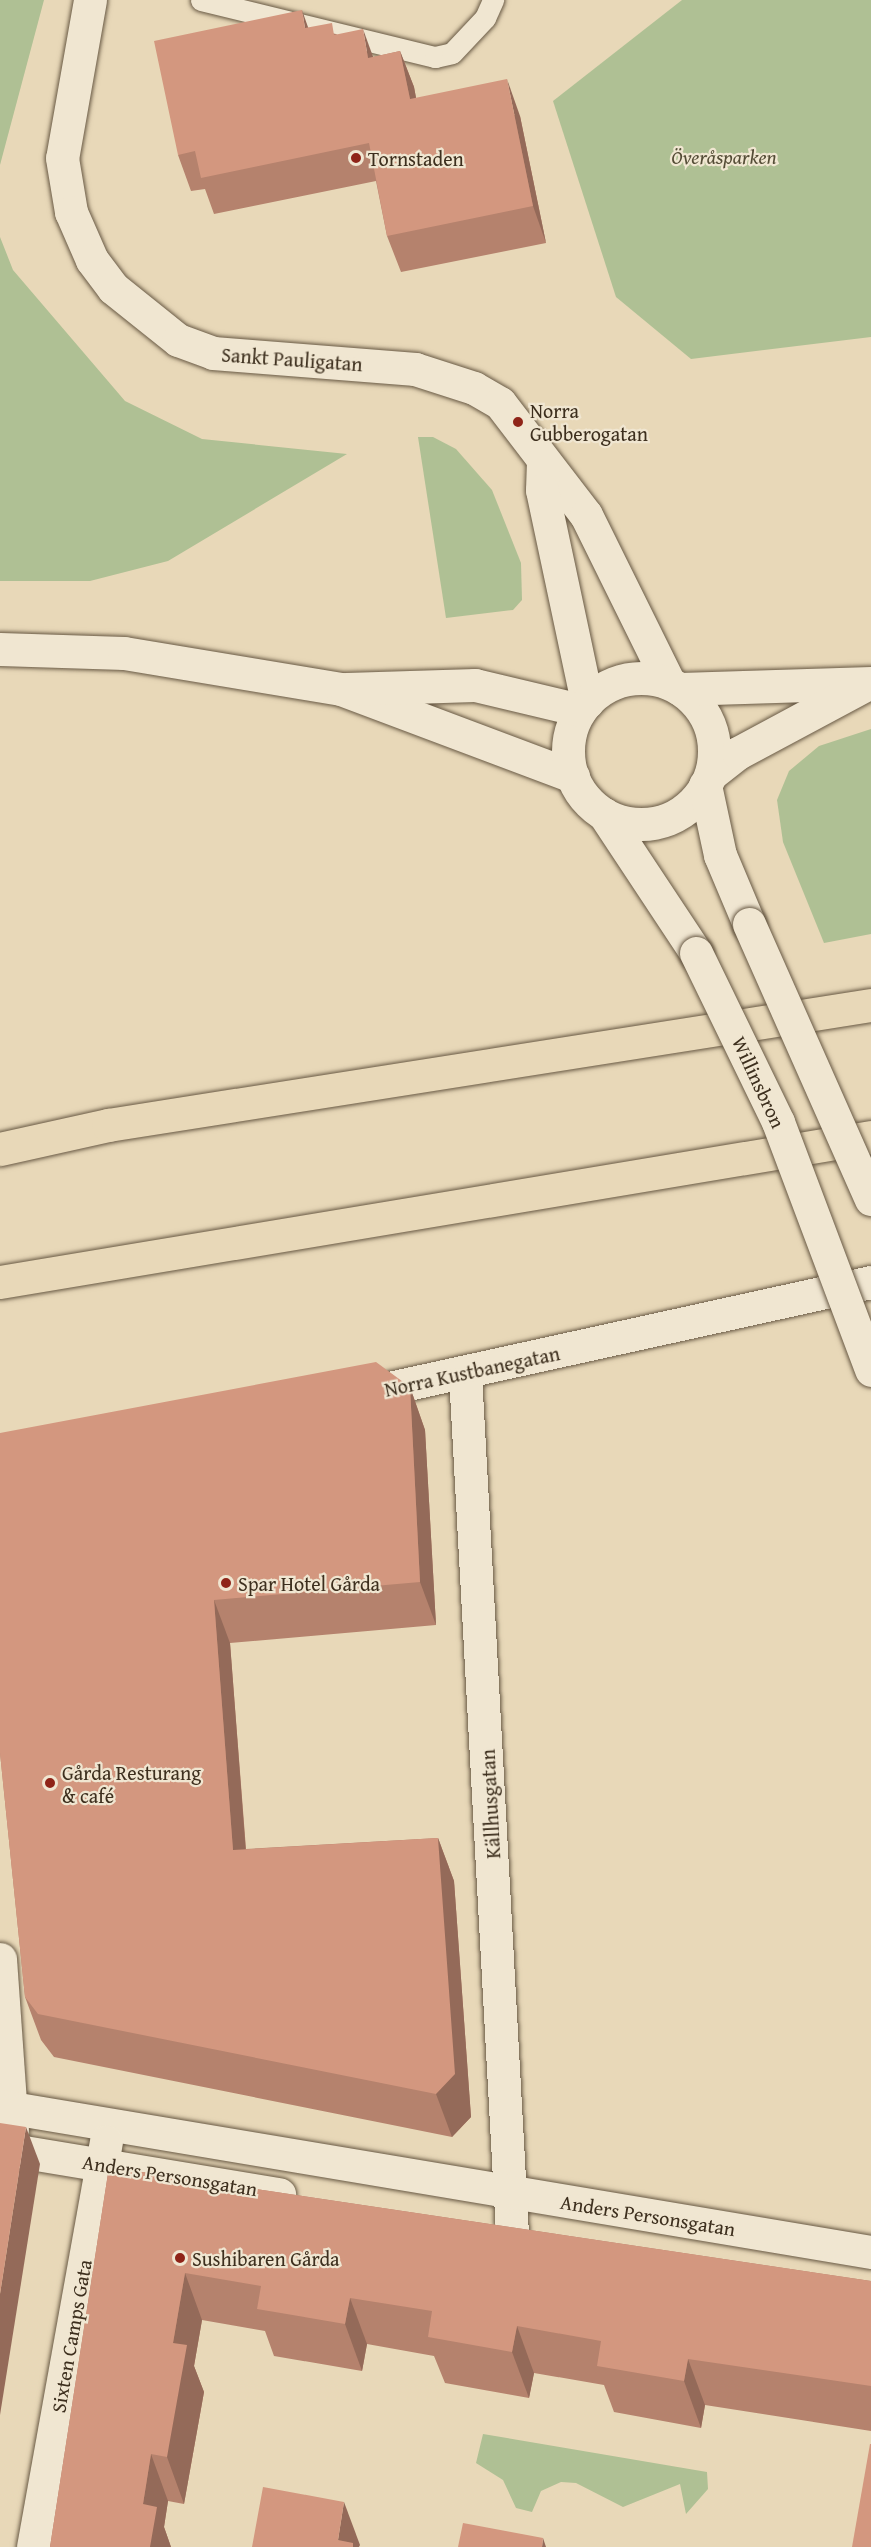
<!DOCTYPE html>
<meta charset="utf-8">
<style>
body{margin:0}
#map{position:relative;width:871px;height:2547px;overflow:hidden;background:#e8d8b8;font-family:"Gentium Book Plus",serif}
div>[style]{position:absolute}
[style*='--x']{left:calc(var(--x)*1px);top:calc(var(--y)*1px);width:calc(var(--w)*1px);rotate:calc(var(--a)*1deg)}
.green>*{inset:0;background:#afc094}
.roads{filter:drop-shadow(0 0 2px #685944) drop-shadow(0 0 2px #685944)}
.service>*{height:21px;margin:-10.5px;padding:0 10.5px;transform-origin:10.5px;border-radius:10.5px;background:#f0e6d1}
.minor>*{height:33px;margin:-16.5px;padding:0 16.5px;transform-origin:16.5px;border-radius:16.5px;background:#f0e6d1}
.minor>.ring{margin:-16.5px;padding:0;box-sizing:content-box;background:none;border:33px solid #f0e6d1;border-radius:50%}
.motorway>*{height:33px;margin:-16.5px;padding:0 16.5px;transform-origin:16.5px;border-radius:16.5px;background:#e8d8b8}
.bridges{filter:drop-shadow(0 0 2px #685944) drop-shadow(0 0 2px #685944)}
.minor-bridge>*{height:33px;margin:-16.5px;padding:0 16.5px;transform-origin:16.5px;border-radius:16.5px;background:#f0e6d1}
.wall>*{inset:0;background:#b5826d}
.shaded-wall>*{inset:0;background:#946a59}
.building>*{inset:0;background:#d3977f}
.dots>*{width:16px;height:16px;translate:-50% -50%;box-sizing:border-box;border:3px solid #f0e6d1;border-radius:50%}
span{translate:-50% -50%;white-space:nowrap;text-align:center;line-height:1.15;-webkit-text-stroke:4.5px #f0e6d1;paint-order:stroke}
.park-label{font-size:20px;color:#544c36;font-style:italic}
.poi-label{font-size:20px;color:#3d2f1e}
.left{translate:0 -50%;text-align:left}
.street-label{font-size:20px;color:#3d2f1e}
</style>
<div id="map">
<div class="green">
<i style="clip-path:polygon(0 0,44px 0,0 165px)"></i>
<i style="clip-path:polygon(682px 0,871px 0,871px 337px,691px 359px,616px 297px,553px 101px)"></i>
<i style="clip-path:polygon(0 237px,13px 270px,125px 401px,202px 439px,347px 454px,168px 561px,90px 581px,0 581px)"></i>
<i style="clip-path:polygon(418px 437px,433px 437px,456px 449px,492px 490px,521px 563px,522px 600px,513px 610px,446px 618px)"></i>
<i style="clip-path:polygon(871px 729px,871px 934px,824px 943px,783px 842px,777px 800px,789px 771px,819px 746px)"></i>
<i style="clip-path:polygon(483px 2434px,707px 2472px,708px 2489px,686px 2514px,680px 2484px,623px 2507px,576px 2483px,561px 2482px,541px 2491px,532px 2512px,516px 2508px,503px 2480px,476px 2463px)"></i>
</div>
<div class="roads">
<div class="service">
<i style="--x:201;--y:0;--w:241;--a:13.7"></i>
<i style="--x:435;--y:57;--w:17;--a:-13"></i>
<i style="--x:452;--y:53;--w:48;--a:-46.7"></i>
<i style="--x:485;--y:18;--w:20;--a:-66"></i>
</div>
<div class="minor">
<i style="--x:90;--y:0;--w:160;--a:100"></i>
<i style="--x:62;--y:158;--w:55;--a:80.5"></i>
<i style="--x:71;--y:212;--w:52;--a:66.4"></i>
<i style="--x:92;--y:260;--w:35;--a:53"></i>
<i style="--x:113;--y:288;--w:83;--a:38.7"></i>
<i style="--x:178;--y:340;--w:37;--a:20"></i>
<i style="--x:213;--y:353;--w:203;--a:4.5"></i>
<i style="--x:415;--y:369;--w:62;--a:17.9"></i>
<i style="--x:474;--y:388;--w:30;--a:30"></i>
<i style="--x:500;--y:403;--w:141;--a:52.5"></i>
<i style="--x:586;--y:515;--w:187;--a:63.7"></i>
<i style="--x:543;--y:461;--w:29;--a:92"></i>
<i style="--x:542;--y:490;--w:217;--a:78"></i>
<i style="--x:0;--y:649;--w:124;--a:1.8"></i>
<i style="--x:124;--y:653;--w:220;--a:9.4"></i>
<i style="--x:341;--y:689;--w:248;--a:20.6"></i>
<i class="ring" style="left:568px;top:678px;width:113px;height:113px"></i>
<i style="--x:346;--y:689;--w:129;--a:-1.8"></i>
<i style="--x:475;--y:685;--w:108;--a:13.4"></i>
<i style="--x:680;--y:689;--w:191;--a:-1.8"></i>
<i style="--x:711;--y:774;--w:34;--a:-38"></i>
<i style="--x:738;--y:753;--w:142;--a:-28.2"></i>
<i style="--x:705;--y:785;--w:72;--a:77.9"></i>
<i style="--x:720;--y:855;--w:75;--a:67.2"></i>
<i style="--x:604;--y:814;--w:167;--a:56.5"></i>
<i style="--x:465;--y:1374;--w:860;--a:86.87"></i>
<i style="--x:362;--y:1394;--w:521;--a:-12.41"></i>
<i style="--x:0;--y:1959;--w:171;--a:86"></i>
<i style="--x:0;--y:2106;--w:883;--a:9.52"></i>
<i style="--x:0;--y:2148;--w:283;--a:9.4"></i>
<i style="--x:33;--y:2547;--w:412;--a:-79.8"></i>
</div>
<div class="motorway">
<i style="--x:0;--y:1149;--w:111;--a:-12.5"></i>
<i style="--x:108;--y:1125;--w:772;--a:-8.94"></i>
<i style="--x:0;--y:1282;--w:883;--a:-9.45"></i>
</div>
</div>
<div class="bridges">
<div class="minor-bridge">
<i style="--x:749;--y:924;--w:301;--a:66.1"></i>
<i style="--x:696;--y:953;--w:188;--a:64.1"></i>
<i style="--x:778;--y:1122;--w:265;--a:69.4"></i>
</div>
</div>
<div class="wall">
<i style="clip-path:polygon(308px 28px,336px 34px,373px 57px,400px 51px,414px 87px,416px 98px,520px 116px,546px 243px,401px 272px,387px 236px,376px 181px,214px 214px,205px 189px,191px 191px,178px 155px)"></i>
<i style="clip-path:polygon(410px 1387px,425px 1430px,436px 1625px,230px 1643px,246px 1849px,438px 1838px,454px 1881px,471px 2117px,452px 2137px,54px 2057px,41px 2040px,25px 1997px,0 1753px)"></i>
<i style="clip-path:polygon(109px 2167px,871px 2281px,871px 2431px,705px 2405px,701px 2428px,614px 2412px,604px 2385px,534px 2373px,529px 2398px,445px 2383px,434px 2356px,367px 2344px,362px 2371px,274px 2356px,265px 2331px,202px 2320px,194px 2366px,204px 2392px,184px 2504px,168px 2501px,164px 2527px,171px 2547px,50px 2547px)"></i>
</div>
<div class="shaded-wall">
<i style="clip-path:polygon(302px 10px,315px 47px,305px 28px)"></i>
<i style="clip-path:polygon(363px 29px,376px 65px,368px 58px)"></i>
<i style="clip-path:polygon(400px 51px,414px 87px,423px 135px,410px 99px)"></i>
<i style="clip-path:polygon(507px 79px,520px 116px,546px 243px,533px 206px)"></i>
<i style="clip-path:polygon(410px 1387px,425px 1430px,436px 1625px,420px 1582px)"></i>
<i style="clip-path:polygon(214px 1600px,230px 1643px,249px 1893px,233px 1850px)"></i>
<i style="clip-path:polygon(438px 1838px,454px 1881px,471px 2117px,452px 2137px,436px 2094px)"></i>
<i style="clip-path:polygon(26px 2127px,40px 2164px,0 2415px,0 2294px)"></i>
<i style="clip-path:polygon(185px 2273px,202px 2320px,194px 2366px,204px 2392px,184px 2504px,167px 2457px,173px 2343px)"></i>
<i style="clip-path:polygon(350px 2298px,367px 2344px,362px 2371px,345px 2324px)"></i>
<i style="clip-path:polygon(517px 2326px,534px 2373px,529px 2398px,512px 2352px)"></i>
<i style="clip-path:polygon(688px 2359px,705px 2405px,701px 2428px,684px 2381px)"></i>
<i style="clip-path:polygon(151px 2454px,168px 2501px,164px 2527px,171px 2547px,150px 2547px,143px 2504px)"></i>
<i style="clip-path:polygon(344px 2502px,360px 2545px,359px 2547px,340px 2547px,338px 2540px)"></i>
<i style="clip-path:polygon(543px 2538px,546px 2547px,542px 2547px)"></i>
</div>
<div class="building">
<i style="clip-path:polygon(302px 10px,305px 28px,332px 23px,334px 35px,363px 29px,368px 58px,400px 51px,410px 99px,507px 79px,533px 206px,387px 236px,369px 143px,201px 178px,195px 151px,178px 155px,154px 41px)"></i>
<i style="clip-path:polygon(376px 1362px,410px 1387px,420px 1582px,214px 1600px,233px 1850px,438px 1838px,455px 2074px,436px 2094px,38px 2014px,25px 1997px,0 1753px,0 1433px)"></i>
<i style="clip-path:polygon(0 2123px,26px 2127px,0 2294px)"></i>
<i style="clip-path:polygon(109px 2167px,871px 2281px,871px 2386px,688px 2359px,684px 2381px,597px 2366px,601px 2341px,517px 2326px,512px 2352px,428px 2337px,432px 2311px,350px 2298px,345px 2324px,257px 2309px,261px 2286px,185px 2273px,173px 2343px,187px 2345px,167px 2457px,151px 2454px,143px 2504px,157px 2507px,150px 2547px,50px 2547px)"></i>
<i style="clip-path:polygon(870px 2444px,871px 2444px,871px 2547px,852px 2547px)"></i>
<i style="clip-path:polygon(263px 2487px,344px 2502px,338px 2540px,353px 2543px,353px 2547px,252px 2547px)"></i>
<i style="clip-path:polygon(463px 2523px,543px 2538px,542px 2547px,458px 2547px)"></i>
</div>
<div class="dots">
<i style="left:356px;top:158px;background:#8f2418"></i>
<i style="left:518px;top:422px;background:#8f2418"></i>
<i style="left:226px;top:1583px;background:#8f2418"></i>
<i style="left:50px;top:1783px;background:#8f2418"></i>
<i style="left:180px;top:2258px;background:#8f2418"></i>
</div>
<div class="park-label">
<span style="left:724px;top:156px">Överåsparken</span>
</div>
<div class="poi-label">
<span class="left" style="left:368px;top:158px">Tornstaden</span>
<span class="left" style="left:530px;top:422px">Norra<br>Gubberogatan</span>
<span class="left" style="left:238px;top:1583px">Spar Hotel Gårda</span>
<span class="left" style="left:62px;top:1784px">Gårda Resturang<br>&amp; café</span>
<span class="left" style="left:192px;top:2258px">Sushibaren Gårda</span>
</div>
<div class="street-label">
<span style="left:292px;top:359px;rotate:4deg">Sankt Pauligatan</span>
<span style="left:759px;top:1082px;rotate:65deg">Willinsbron</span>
<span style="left:472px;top:1371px;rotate:-12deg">Norra Kustbanegatan</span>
<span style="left:490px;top:1804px;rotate:-93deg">Källhusgatan</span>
<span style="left:170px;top:2175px;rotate:9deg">Anders Personsgatan</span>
<span style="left:648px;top:2215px;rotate:9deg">Anders Personsgatan</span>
<span style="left:71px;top:2336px;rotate:-80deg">Sixten Camps Gata</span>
</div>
</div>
